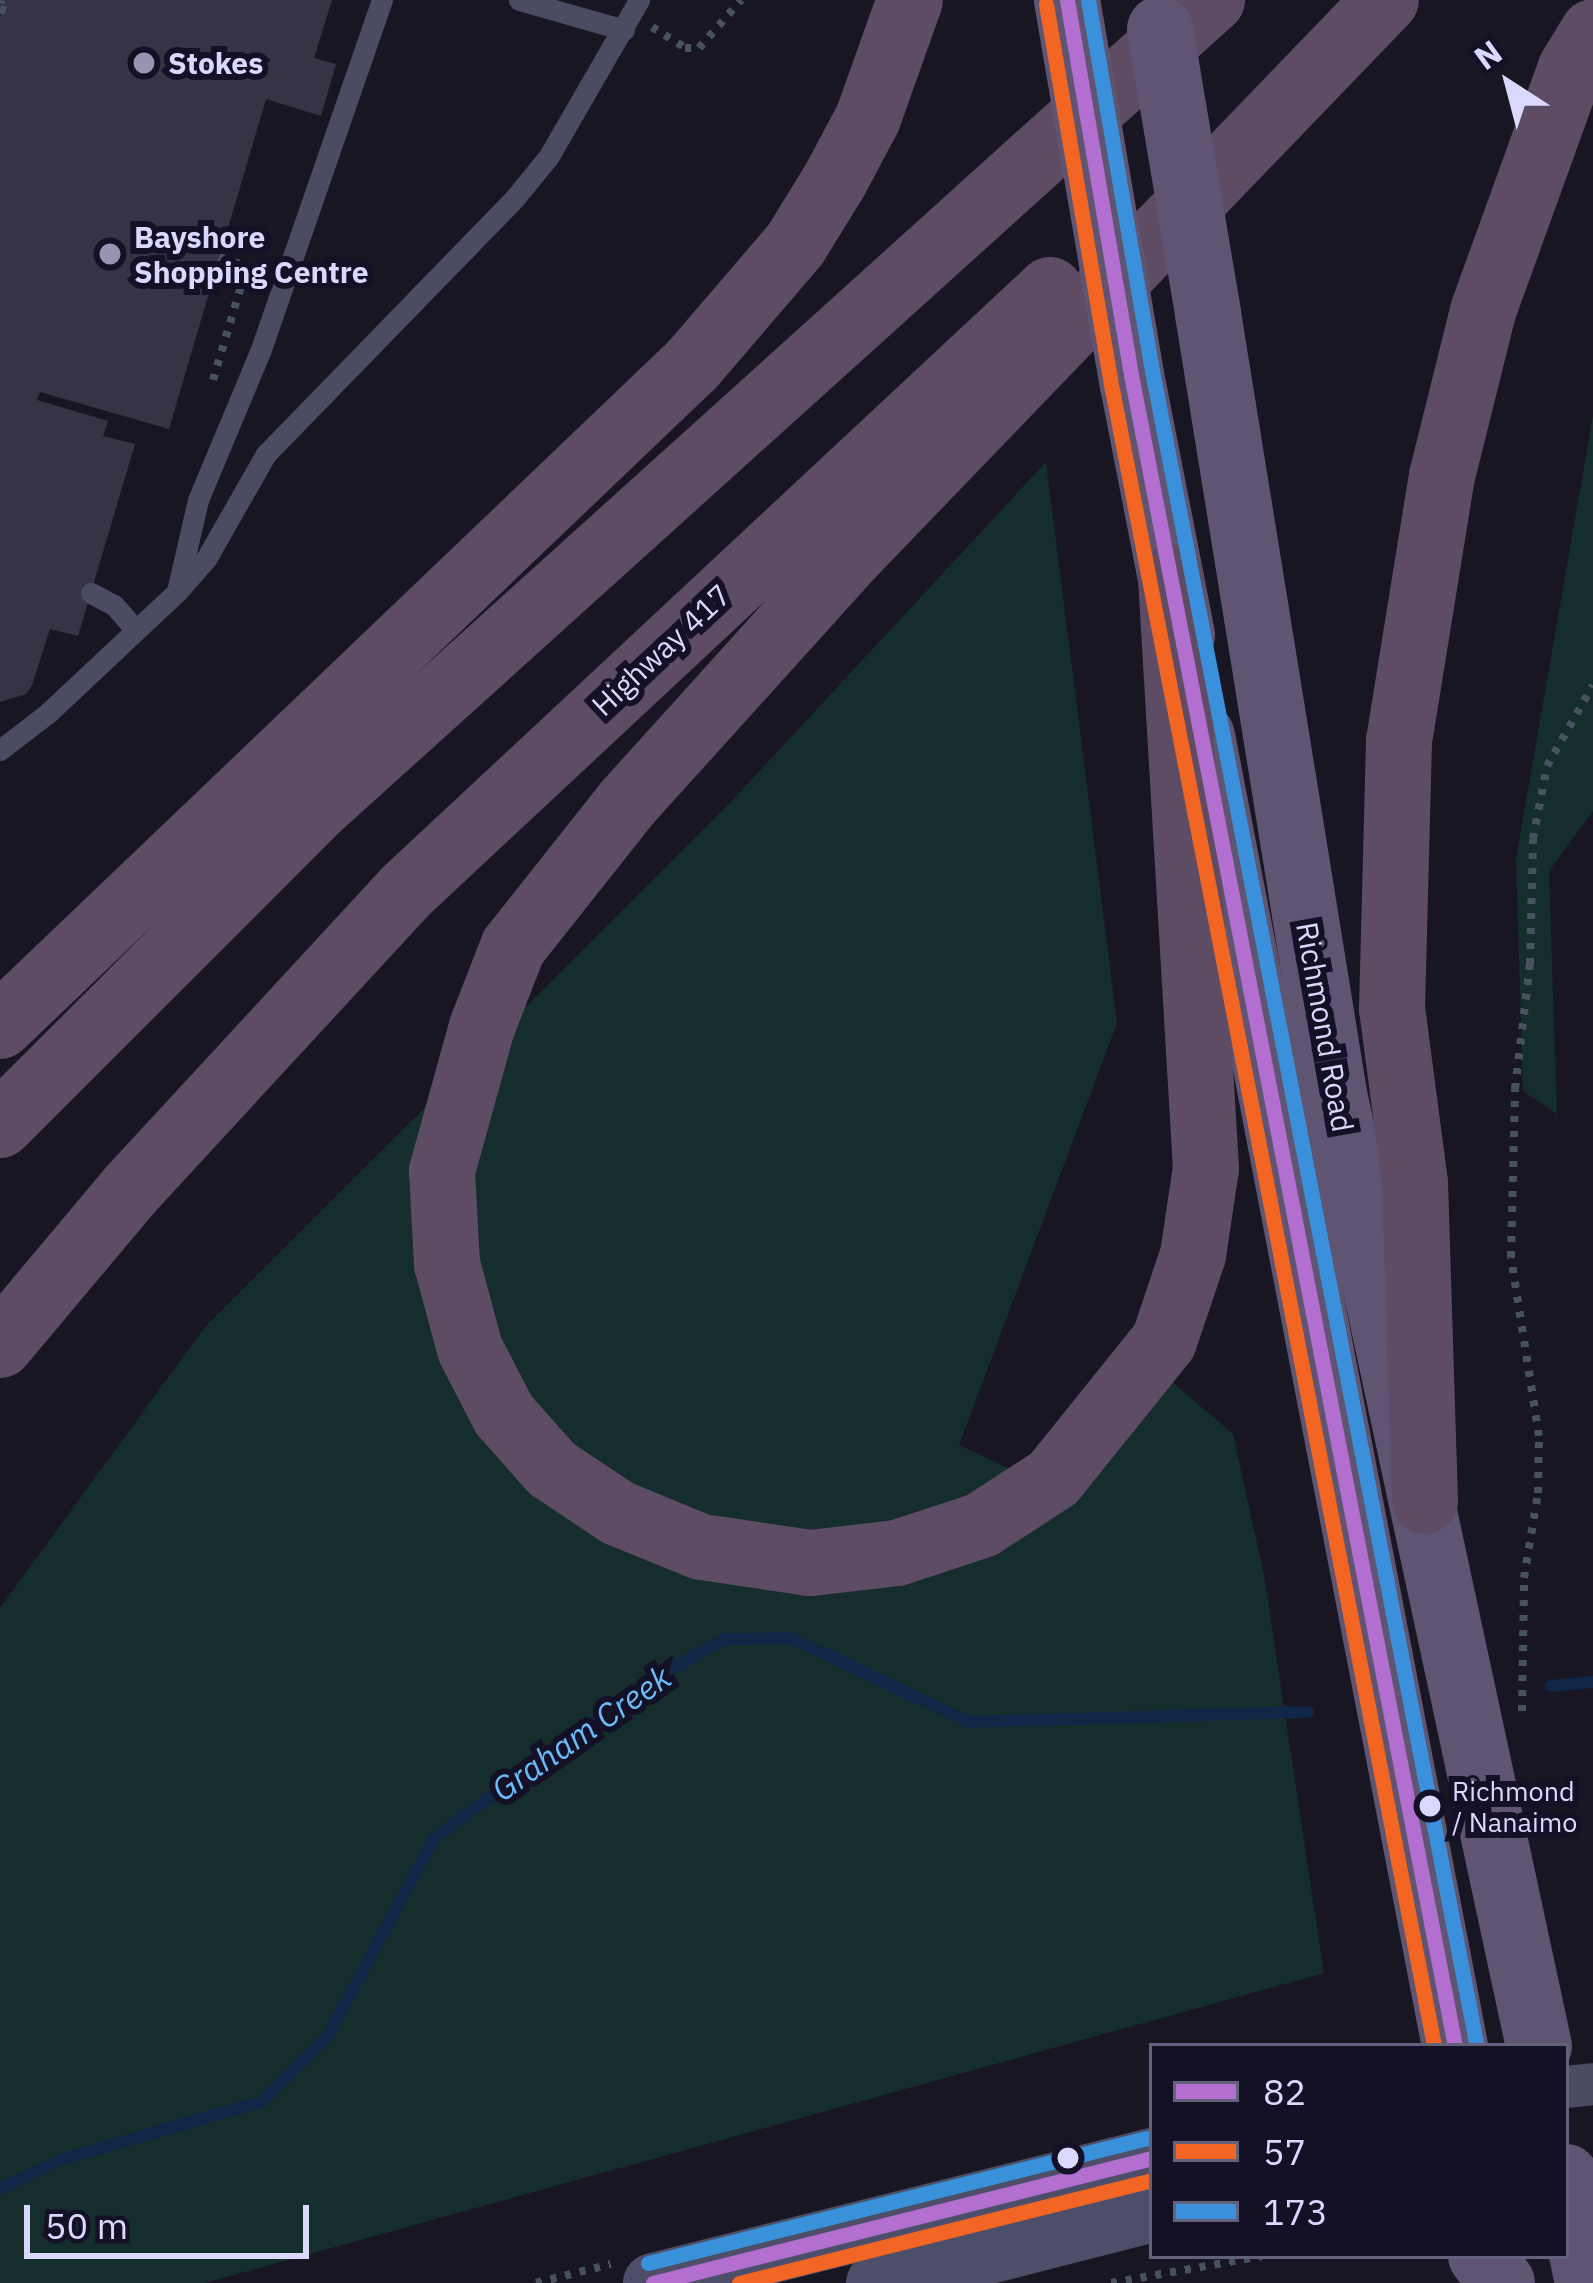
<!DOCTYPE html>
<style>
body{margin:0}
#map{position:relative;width:1593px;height:2283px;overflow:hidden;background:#181622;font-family:"IBM Plex Sans",sans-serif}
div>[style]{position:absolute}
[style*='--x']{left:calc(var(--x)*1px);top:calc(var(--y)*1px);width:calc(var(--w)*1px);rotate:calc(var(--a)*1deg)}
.green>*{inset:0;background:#152d2d}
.stream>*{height:12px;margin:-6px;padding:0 6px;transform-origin:6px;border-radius:6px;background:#112747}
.building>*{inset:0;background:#363444}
.path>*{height:8px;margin-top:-4px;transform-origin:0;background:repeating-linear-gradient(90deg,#46525e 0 6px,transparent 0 15px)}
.lane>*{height:21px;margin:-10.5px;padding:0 10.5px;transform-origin:10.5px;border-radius:10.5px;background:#4b4b62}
.street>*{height:42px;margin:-21px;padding:0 21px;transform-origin:21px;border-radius:21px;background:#4b4b62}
.secondary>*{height:60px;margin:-30px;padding:0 30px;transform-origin:30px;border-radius:30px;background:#4f4e68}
.primary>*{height:66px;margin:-33px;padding:0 33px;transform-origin:33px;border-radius:33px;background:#5f5573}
.highway>*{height:66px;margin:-33px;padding:0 33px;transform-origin:33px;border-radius:33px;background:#5d4c63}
.primary-bridge>*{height:66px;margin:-33px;padding:0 33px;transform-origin:33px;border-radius:33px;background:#5f5573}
.bus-1>*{height:15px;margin:-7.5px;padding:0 7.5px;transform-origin:7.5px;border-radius:7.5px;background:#b36fd0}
.bus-2>*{height:15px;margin:-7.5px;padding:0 7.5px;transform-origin:7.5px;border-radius:7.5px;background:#f26522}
.bus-3>*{height:15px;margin:-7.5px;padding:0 7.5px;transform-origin:7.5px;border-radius:7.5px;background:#3a90db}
.dots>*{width:33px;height:33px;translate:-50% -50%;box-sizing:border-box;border:6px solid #141127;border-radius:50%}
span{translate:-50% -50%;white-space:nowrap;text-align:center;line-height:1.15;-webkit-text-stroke:12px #141127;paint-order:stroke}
.bus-label{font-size:27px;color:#dbd8fe}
.left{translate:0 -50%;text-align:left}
.poi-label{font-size:30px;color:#dbd8fe;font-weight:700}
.street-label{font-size:30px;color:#dbd8fe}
.water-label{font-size:33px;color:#6abcf9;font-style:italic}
.legend{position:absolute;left:1149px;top:2043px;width:420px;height:216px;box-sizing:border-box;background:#141127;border:3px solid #64617d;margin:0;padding:15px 21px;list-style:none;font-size:36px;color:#dbd8fe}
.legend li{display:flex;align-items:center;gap:24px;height:60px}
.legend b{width:60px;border:3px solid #64617d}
.north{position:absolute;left:1449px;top:24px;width:120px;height:120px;-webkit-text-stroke:9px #141127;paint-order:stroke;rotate:324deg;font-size:33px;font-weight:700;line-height:48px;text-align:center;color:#dbd8fe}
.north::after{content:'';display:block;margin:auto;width:42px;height:54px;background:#dbd8fe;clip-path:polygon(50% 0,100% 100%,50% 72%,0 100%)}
.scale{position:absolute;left:24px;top:2205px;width:285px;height:54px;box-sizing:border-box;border:6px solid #dbd8fe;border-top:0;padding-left:15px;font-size:36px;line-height:42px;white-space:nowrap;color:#dbd8fe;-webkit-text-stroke:9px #141127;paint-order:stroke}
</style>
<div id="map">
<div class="green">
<i style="clip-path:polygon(1593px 415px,1593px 811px,1549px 871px,1557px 1114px,1523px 1091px,1516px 859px)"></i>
<i style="clip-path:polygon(1046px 462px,1117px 1023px,959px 1445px,1067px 1496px,1171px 1381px,1233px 1434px,1264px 1575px,1324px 1973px,205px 2283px,0 2283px,0 1608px,205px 1327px,728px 805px)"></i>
</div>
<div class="stream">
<i style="--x:1551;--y:1686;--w:42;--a:-5.4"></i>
<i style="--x:0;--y:2188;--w:69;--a:-24.7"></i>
<i style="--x:63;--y:2159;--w:206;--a:-16.1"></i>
<i style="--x:261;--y:2102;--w:93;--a:-44.6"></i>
<i style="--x:327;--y:2037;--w:226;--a:-61.7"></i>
<i style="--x:434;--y:1838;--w:261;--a:-36.1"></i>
<i style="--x:645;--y:1684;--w:92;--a:-29.4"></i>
<i style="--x:725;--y:1639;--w:66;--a:-0.9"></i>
<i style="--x:791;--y:1638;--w:197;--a:25.3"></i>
<i style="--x:969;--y:1722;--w:339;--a:-1.7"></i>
</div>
<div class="building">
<i style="clip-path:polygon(0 0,332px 0,314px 58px,336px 64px,321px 116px,266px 99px,169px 429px,40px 392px,37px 400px,108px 421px,103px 436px,135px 444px,78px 636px,50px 629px,32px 685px,26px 694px,0 702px)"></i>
</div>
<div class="path">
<i style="--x:0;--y:3;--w:3;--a:-72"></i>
<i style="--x:0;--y:9;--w:13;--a:18"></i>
<i style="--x:652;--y:27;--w:39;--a:32"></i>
<i style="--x:685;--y:48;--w:14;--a:0"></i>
<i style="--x:699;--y:48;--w:64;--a:-48.8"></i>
<i style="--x:219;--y:257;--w:29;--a:18"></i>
<i style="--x:213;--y:380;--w:119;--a:-73.4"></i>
<i style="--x:247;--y:266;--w:17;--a:21"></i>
<i style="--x:1522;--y:1711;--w:133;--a:-89.1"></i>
<i style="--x:1524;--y:1578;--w:86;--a:-80.6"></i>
<i style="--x:1538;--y:1493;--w:57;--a:-89"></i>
<i style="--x:1539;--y:1436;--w:181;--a:-98.9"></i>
<i style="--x:1511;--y:1257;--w:168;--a:-88.6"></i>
<i style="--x:1515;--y:1089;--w:126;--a:-83.2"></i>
<i style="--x:1530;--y:964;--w:125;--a:-88.6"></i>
<i style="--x:1533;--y:839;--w:74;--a:-79.1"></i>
<i style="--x:1547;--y:766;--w:93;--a:-60.4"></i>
<i style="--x:536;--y:2283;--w:77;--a:-14.2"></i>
<i style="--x:1111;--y:2283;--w:153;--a:-10.1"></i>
</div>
<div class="lane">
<i style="--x:519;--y:0;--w:109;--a:15.9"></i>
<i style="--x:177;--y:591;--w:93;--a:-77"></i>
<i style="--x:198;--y:500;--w:160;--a:-67.3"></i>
<i style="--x:260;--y:352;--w:373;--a:-70.9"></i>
<i style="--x:91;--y:593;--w:26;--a:28"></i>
<i style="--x:114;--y:605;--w:33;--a:49"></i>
<i style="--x:0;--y:750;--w:61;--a:-37.6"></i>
<i style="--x:48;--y:713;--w:177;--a:-43.2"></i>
<i style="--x:177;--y:592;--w:44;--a:-48.7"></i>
<i style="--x:206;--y:559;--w:121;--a:-60.3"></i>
<i style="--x:266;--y:454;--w:357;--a:-45.8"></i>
<i style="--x:515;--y:198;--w:54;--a:-51"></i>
<i style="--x:549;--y:156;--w:180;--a:-60"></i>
</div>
<div class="street">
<i style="--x:1566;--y:2087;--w:27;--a:-6"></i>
</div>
<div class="secondary">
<i style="--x:653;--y:2283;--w:514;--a:-14.06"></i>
<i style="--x:876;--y:2283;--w:285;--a:-14.4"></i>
</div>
<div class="primary">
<i style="--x:1208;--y:314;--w:790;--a:80.82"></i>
<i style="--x:1334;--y:1094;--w:974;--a:77.85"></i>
<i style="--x:1133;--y:385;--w:255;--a:78.9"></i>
<i style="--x:1202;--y:736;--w:1334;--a:79.07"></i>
<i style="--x:1566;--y:2177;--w:108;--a:78.3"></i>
<i style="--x:1481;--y:2256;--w:34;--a:52"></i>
</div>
<div class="highway">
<i style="--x:1171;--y:578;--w:591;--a:86.61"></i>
<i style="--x:1206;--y:1168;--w:88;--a:98.5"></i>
<i style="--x:1193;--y:1255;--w:91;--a:108.6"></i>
<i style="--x:1164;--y:1341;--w:176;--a:128.8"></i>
<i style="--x:1054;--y:1478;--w:86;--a:146.9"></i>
<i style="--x:982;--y:1525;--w:89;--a:161.8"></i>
<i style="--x:897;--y:1553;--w:88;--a:173.4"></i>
<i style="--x:810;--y:1563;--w:110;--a:-171.6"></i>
<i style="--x:701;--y:1547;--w:90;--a:-157.7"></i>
<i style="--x:618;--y:1513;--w:79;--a:-146.3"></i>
<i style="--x:552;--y:1469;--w:72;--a:-131.6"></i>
<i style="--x:504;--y:1415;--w:74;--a:-117.3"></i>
<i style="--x:470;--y:1349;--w:88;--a:-105.1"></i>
<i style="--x:447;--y:1264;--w:93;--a:-93.1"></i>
<i style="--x:442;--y:1171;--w:149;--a:-74.5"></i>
<i style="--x:482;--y:1027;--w:86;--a:-68.8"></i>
<i style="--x:513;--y:947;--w:185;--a:-51.6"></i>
<i style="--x:628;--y:802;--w:338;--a:-47.9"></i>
<i style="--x:855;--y:551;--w:765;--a:-46.06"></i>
<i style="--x:0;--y:1026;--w:957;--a:-43.69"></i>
<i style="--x:692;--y:365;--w:158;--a:-49.4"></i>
<i style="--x:795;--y:245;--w:76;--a:-58.4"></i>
<i style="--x:835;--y:180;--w:70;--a:-62"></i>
<i style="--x:868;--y:118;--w:125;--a:-70.4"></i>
<i style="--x:0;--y:1125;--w:448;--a:-45"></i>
<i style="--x:317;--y:808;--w:1206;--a:-42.08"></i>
<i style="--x:0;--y:1345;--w:204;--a:-50"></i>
<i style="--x:131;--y:1189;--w:405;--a:-47.3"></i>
<i style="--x:406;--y:891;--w:881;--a:-43.02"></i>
<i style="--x:1425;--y:1501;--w:318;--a:-91.8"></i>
<i style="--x:1415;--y:1183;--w:176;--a:-97.5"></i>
<i style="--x:1392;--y:1009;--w:268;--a:-88.5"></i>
<i style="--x:1399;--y:741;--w:268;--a:-80.8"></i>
<i style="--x:1442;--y:476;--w:170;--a:-76"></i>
<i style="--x:1483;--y:311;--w:258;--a:-70.1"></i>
<i style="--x:1571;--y:68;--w:42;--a:-58.6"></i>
</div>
<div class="primary-bridge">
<i style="--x:1067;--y:0;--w:391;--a:80.3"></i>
<i style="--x:1160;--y:29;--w:289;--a:80.4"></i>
</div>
<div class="bus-1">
<i style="--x:1067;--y:0;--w:391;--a:80.3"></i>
<i style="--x:1133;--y:385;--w:1692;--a:79.03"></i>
<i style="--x:653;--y:2283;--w:514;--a:-14.06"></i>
</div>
<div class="bus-2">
<i style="--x:1046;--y:4;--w:391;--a:80.3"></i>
<i style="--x:1112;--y:389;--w:1688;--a:79"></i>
<i style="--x:739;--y:2283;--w:426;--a:-14"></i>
</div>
<div class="bus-3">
<i style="--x:1088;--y:0;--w:387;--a:80.2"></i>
<i style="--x:1154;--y:381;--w:1692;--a:79.03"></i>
<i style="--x:648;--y:2263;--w:514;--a:-14.06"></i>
</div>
<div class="dots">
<i style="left:144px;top:63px;background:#9794b1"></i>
<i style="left:110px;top:254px;background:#9794b1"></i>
<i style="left:1430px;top:1806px;background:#dbd8fe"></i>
<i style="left:1068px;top:2158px;background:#dbd8fe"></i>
</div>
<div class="bus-label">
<span class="left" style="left:1452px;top:1806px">Richmond<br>/ Nanaimo</span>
</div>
<div class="poi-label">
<span class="left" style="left:168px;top:63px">Stokes</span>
<span class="left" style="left:134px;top:254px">Bayshore<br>Shopping Centre</span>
</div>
<div class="street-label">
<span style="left:661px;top:650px;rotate:-43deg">Highway 417</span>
<span style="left:1325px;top:1027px;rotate:80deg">Richmond Road</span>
</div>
<div class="water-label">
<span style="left:581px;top:1733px;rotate:-35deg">Graham Creek</span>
</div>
<ul class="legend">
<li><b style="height:15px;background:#b36fd0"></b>82</li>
<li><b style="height:15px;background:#f26522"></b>57</li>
<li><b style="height:15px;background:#3a90db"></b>173</li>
</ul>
<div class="north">N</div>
<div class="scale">50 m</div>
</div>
